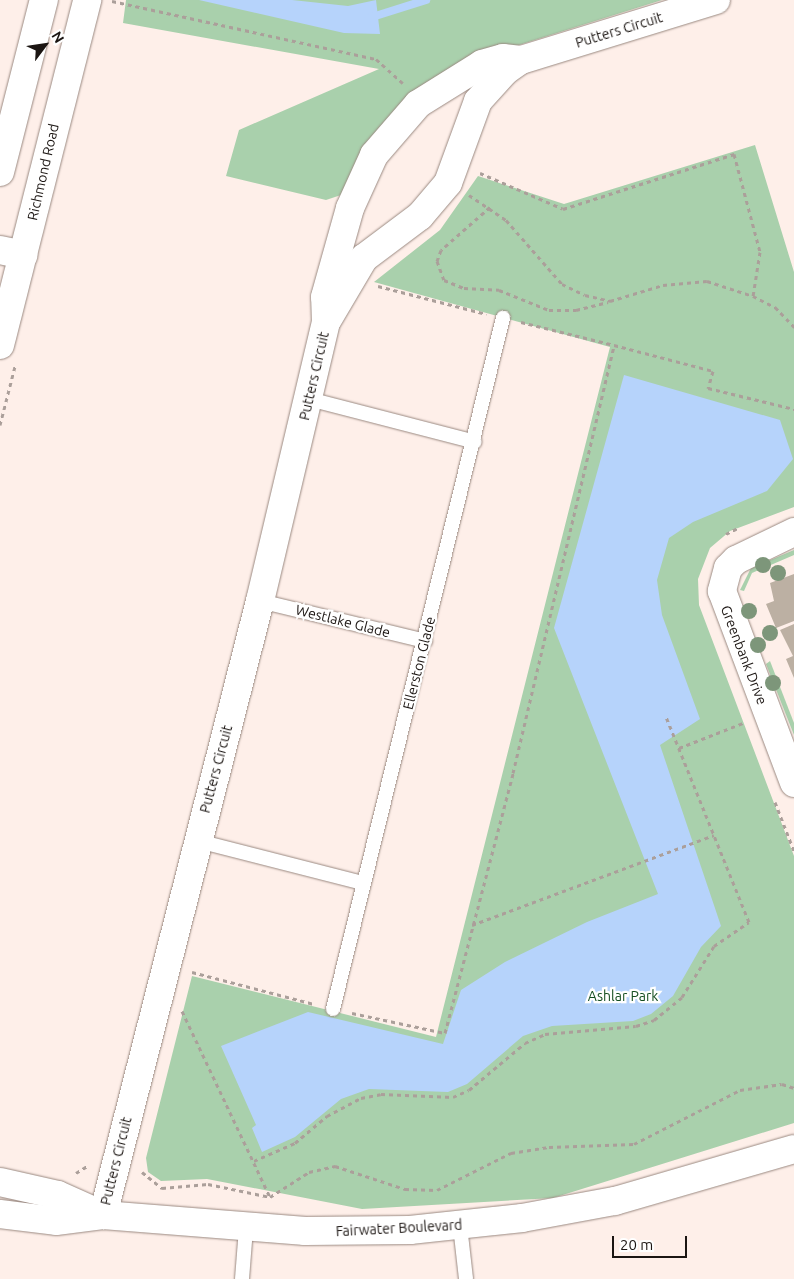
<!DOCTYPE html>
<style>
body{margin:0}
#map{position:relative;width:794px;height:1279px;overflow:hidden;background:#feefe9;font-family:Ubuntu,sans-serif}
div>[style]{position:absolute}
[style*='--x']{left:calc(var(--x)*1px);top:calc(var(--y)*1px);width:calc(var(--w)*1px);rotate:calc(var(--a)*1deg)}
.green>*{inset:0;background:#a9d0ac}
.water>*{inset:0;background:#b6d3fb}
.stream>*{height:8px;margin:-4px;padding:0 4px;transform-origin:4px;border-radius:4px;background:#b6d3fb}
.building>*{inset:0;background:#bcb0a3}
.path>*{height:3px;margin-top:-1.5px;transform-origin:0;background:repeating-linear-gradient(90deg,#ab9f9a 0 4px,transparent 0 8px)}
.roads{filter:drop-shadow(0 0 1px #9a8981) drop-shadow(0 0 1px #9a8981)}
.lane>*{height:14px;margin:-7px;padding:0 7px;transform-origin:7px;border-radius:7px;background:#fff}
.street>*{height:28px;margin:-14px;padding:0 14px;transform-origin:14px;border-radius:14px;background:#fff}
.primary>*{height:28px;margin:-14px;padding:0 14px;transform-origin:14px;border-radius:14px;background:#fff}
.trees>*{width:16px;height:16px;margin:-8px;border-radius:50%;background:#7d967a}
span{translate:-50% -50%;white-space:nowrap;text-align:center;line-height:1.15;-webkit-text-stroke:4.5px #fff;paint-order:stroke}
.street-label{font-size:14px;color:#1b1512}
.park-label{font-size:14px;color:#144d1f}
.north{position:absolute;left:20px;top:20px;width:50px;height:50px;-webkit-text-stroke:4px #fff;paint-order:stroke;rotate:59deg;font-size:14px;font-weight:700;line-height:20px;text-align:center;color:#1b1512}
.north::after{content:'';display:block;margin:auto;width:18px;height:22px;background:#1b1512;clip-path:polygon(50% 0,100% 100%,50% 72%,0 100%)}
.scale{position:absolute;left:612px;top:1236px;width:75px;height:22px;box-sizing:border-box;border:2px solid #1b1512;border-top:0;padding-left:6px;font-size:15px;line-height:18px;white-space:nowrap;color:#1b1512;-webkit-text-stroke:4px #fff;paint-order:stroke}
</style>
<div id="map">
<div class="green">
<i style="clip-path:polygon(126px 0,662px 0,456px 65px,344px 194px,326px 200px,226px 176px,239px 130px,379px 69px,123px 23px)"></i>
<i style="clip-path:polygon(755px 145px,794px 272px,794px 507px,730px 531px,710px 548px,698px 579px,699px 605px,794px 856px,794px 1123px,553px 1198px,362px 1209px,207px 1179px,161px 1181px,148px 1172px,146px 1158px,192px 976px,436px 1037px,610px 347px,374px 282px,440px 230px,478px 176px,564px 204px)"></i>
<i style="clip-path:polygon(794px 550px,794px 555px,752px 573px,744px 591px,740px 590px,751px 568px)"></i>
<i style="clip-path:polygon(770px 661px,794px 723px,794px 735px,766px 664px)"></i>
</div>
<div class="water">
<i style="clip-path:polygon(199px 0,292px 0,348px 6px,376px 0,380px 34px,344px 33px)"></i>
<i style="clip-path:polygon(624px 375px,780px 420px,793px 459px,767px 491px,693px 522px,669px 538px,657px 580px,662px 615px,700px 719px,660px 745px,721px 926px,701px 947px,673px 996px,651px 1014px,633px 1021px,552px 1026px,523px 1036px,467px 1084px,448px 1092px,369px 1089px,341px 1099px,295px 1137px,262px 1152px,252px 1128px,256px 1125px,221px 1046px,308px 1012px,443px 1044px,461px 990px,505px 962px,587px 922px,658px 894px,554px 628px)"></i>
</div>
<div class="stream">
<i style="--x:369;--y:18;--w:60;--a:-17.5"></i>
</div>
<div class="building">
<i style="clip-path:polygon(794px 574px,794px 621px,776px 628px,766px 604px,774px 601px,770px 583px)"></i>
<i style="clip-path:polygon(794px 624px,794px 678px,786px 659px,793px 656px,780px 630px)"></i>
</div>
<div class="path">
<i style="--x:112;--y:1;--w:270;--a:12.4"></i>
<i style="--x:376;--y:59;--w:36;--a:42"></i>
<i style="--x:480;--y:173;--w:90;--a:23.4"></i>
<i style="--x:563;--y:209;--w:180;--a:-17.8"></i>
<i style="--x:734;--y:154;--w:101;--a:75.1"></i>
<i style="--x:760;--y:252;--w:45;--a:99"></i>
<i style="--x:753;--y:296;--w:25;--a:27"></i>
<i style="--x:775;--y:307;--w:28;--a:46"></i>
<i style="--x:469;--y:195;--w:45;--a:34"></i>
<i style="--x:506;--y:220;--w:85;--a:48.8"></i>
<i style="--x:562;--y:284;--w:25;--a:26"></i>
<i style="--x:585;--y:295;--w:26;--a:13"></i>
<i style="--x:610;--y:301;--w:55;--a:-16.8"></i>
<i style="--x:663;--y:285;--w:44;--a:-5.2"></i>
<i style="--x:707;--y:281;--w:48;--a:18.1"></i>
<i style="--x:490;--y:207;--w:65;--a:138.7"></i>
<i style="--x:441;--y:250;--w:12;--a:110"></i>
<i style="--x:437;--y:261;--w:20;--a:70"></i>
<i style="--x:444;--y:280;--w:22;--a:22"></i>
<i style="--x:464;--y:288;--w:35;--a:3"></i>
<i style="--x:499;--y:290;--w:54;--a:21.8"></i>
<i style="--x:549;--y:310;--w:27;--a:0"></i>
<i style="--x:576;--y:310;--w:33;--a:-14"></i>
<i style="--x:378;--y:286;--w:112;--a:14.5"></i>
<i style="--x:521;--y:322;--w:96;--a:13.9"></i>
<i style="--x:0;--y:425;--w:61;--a:-75.7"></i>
<i style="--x:726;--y:534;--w:13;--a:-27"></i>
<i style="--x:679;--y:748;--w:69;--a:-21.3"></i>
<i style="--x:775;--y:802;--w:53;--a:68.8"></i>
<i style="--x:472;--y:925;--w:258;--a:-20.4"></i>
<i style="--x:192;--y:972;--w:126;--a:14.7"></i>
<i style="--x:182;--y:1011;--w:206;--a:64.7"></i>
<i style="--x:352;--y:1013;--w:95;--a:12.1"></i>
<i style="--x:445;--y:1033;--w:269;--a:-75.3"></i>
<i style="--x:513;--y:773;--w:440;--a:-76.7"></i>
<i style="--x:614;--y:345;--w:102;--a:14.7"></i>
<i style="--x:713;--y:371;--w:18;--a:106"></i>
<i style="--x:708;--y:388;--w:89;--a:13.7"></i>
<i style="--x:254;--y:1161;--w:45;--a:-23.7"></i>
<i style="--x:295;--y:1143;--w:42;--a:-40.2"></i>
<i style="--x:327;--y:1116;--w:38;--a:-28"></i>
<i style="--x:361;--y:1098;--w:20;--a:-11"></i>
<i style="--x:381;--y:1094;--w:72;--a:2.4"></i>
<i style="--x:453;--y:1097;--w:17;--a:-24"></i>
<i style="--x:469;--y:1090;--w:73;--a:-40"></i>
<i style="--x:525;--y:1043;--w:22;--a:-24"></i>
<i style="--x:545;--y:1034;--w:91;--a:-5"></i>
<i style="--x:636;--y:1026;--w:19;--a:-18"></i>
<i style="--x:654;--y:1020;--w:36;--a:-39"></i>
<i style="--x:682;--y:997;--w:60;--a:-57.9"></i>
<i style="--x:714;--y:946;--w:42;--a:-34.4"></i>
<i style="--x:749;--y:922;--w:221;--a:-112"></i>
<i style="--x:142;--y:1172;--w:26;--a:39"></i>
<i style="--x:162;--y:1188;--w:46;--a:-5"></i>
<i style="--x:208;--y:1184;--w:63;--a:11.8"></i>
<i style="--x:270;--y:1197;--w:46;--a:-32.7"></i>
<i style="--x:309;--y:1172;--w:27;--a:-13"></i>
<i style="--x:335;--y:1166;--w:74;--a:18.2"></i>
<i style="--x:405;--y:1189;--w:32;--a:2"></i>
<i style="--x:437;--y:1190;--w:83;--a:-26.6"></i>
<i style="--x:511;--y:1153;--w:38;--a:-9"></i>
<i style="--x:549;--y:1147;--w:85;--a:-2"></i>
<i style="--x:634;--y:1144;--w:119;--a:-27"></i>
<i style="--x:740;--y:1090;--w:42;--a:-8.1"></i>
<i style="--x:782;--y:1084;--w:13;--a:18"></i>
<i style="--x:76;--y:1173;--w:13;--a:-32"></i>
</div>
<div class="roads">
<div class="lane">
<i style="--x:309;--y:399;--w:171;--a:14.5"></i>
<i style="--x:260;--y:601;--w:170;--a:13.6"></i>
<i style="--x:198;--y:841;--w:170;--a:14.3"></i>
<i style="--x:333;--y:1009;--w:712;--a:-76.18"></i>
<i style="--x:460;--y:1226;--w:53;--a:83.5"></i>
<i style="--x:242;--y:1279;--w:51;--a:-85.5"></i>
</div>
<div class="street">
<i style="--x:0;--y:250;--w:24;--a:12"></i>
<i style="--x:328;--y:319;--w:71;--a:-59.5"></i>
<i style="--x:364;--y:258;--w:70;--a:-36.9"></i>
<i style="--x:420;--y:216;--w:43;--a:-49.7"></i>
<i style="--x:448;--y:183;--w:87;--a:-69.9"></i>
<i style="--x:478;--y:101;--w:40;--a:-48"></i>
<i style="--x:505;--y:71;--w:19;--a:-35"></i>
<i style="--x:521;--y:60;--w:204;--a:-17.1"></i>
<i style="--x:794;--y:532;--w:64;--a:154.2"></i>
<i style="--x:736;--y:560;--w:11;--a:135"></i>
<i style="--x:728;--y:568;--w:24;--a:105"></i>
<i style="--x:722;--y:591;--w:205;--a:69.4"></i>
<i style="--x:0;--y:1182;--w:59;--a:12.6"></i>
<i style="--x:58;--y:1195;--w:49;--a:24"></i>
<i style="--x:103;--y:1215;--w:203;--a:4.5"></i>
<i style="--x:305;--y:1231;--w:105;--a:-0.5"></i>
<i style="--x:410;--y:1230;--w:113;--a:-6.1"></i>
<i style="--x:522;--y:1218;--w:95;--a:-10.4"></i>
<i style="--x:615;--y:1201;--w:186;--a:-16.2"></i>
<i style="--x:0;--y:1214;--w:56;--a:7.1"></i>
<i style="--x:56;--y:1221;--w:47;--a:-7.3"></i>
<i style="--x:103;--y:1215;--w:634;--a:-75.66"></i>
<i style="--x:260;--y:601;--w:287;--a:-76.7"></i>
<i style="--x:326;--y:322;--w:25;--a:-92"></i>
<i style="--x:325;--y:297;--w:92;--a:-74.3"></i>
<i style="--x:350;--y:208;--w:58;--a:-65.6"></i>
<i style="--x:374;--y:155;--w:67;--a:-49.2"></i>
<i style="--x:418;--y:104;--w:75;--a:-32"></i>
<i style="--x:482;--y:64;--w:22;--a:-16"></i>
<i style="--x:503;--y:58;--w:18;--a:6"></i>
</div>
<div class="primary">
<i style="--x:0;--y:172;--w:178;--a:-75.7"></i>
<i style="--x:0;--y:345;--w:356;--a:-75.8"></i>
</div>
</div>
<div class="trees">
<i style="left:763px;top:565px"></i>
<i style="left:778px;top:573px"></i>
<i style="left:749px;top:611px"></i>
<i style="left:770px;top:633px"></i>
<i style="left:758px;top:645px"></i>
<i style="left:773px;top:683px"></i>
</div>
<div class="street-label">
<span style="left:619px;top:30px;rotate:-17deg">Putters Circuit</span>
<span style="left:43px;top:172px;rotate:-77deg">Richmond Road</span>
<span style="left:314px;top:376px;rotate:-77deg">Putters Circuit</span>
<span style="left:343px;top:621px;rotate:14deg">Westlake Glade</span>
<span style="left:744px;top:655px;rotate:69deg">Greenbank Drive</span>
<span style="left:419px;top:663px;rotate:-76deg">Ellerston Glade</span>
<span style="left:216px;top:769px;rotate:-75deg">Putters Circuit</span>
<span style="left:116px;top:1161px;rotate:-76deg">Putters Circuit</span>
<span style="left:399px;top:1228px;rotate:-3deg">Fairwater Boulevard</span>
</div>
<div class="park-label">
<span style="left:623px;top:996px">Ashlar Park</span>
</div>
<div class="north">N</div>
<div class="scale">20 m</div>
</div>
